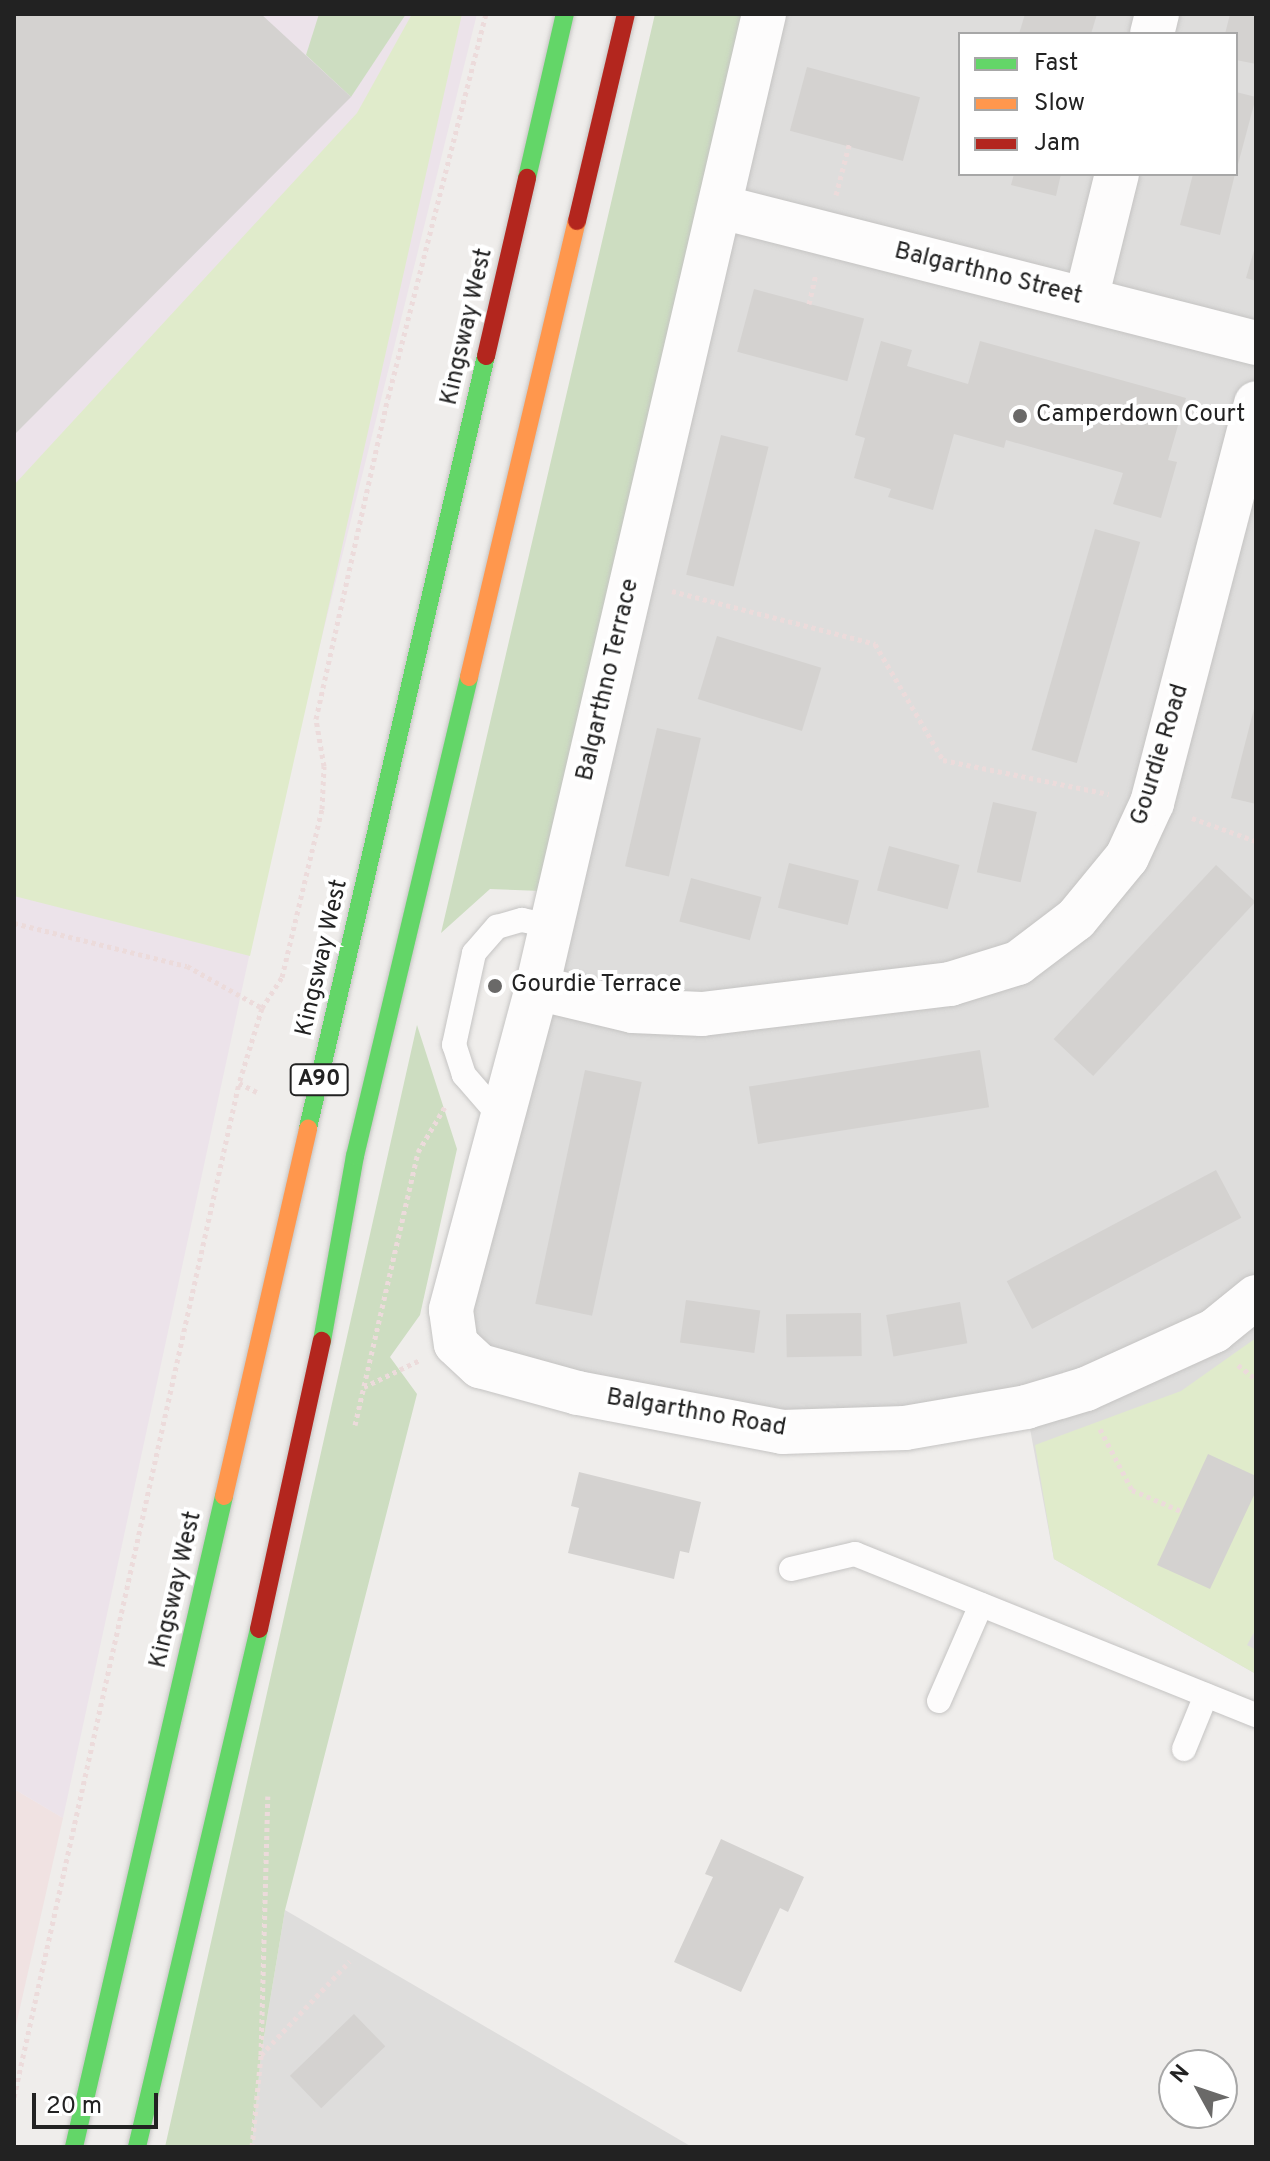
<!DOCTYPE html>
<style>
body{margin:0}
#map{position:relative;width:1270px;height:2161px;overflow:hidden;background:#efedeb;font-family:Overpass,sans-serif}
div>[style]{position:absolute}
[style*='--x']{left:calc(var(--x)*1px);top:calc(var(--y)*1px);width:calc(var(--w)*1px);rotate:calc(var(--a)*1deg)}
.residential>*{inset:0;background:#dedddc}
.commercial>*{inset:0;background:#f0e2e2}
.industrial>*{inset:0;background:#ece3ea}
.grass>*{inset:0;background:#e0ebcb}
.forest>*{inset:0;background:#cdddc1}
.building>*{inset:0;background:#d4d2d0;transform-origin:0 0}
.path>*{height:5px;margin-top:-2.5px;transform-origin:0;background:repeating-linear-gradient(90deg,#ecdbdb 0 4px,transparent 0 8px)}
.roads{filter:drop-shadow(0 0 2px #c5c4c3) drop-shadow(0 0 2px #c5c4c3)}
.lane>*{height:24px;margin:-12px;padding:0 12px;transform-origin:12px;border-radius:12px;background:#fdfcfc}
.street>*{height:44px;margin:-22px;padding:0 22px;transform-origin:22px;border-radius:22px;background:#fdfcfc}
.fast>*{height:18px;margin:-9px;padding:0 9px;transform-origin:9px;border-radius:9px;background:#63d668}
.slow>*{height:18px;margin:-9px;padding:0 9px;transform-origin:9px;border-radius:9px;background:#ff974d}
.jam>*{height:18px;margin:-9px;padding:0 9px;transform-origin:9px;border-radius:9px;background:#b3261e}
.dots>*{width:22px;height:22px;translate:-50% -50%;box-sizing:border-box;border:4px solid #fff;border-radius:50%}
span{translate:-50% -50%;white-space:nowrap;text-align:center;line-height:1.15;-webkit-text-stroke:8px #fff;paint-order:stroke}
.shield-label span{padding:2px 6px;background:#fff;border:2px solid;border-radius:6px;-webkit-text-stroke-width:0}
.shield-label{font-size:22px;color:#222;font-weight:700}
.street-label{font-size:24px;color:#222}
.poi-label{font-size:24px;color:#222}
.left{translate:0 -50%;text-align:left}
.frame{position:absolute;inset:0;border:16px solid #222;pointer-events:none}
.legend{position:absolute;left:958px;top:32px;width:280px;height:144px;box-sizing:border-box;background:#fff;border:2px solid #a7a7a7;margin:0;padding:10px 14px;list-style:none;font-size:24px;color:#222}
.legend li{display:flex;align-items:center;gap:16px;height:40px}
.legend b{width:40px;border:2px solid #a7a7a7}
.north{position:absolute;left:1158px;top:2049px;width:80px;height:80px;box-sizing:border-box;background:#fff;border:2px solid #a7a7a7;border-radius:50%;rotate:310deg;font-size:22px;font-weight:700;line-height:32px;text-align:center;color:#222}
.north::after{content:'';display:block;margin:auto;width:28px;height:36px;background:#6a6968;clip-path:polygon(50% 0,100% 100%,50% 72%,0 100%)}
.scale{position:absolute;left:32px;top:2093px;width:126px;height:36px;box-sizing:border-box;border:4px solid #222;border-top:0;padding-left:10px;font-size:24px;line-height:28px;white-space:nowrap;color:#222;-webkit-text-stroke:6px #fff;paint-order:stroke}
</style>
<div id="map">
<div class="residential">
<i style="clip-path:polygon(evenodd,764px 14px,1256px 14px,1256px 1674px,1054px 1559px,1026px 1407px,782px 1432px,456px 1344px,764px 14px,960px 34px,1236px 34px,1236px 174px,960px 174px,960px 34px)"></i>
<i style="clip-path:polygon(285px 1910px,692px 2147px,252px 2147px,261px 2055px)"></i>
</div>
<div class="commercial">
<i style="clip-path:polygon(14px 1789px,63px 1818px,14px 2034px)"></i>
</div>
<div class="industrial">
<i style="clip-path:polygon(14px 14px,477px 14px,293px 753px,63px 1818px,14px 1789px)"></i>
</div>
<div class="grass">
<i style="clip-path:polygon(412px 14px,462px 14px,250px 956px,14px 896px,14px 485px,357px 113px)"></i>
<i style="clip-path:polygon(1256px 1338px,1256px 1629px,1247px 1645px,1256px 1650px,1256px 1674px,1054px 1559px,1035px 1445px,1181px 1391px)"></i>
</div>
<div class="forest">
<i style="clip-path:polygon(319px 14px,406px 14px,351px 97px,306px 55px)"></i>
<i style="clip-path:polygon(655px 14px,747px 14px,542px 891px,490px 889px,441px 933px)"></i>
<i style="clip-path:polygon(417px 1025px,457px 1149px,420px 1315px,390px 1357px,417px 1394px,285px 1910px,261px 2055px,252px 2147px,165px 2147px)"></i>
</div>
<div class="building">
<i style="clip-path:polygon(14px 14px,261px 14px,351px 97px,14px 435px)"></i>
<i style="clip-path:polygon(1025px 14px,1097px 14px,1091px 34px,1019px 34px)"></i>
<i style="clip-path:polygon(1230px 14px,1256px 14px,1256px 64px,1236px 60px,1236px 34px,1225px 34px)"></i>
<i style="left:807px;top:67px;width:117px;height:66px;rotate:15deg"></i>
<i style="clip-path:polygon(1236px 92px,1256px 97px,1237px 168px,1236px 168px)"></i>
<i style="clip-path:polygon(1014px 174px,1061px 174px,1056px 196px,1011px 185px)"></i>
<i style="clip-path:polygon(1193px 174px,1235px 174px,1220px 235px,1180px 225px)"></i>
<i style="clip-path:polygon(1255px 247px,1256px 247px,1256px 281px,1246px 278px)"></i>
<i style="left:754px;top:289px;width:114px;height:65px;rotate:15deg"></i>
<i style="clip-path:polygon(881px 341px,912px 350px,907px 366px,968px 384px,980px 341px,1186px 398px,1168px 460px,1177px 462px,1161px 518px,1113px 504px,1123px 473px,1006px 440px,1004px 448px,954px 434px,933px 510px,888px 497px,891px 489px,854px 478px,865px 438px,855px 435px)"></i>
<i style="left:721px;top:435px;width:49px;height:144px;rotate:14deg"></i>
<i style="left:1095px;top:529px;width:47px;height:230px;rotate:16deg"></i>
<i style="left:717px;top:636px;width:109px;height:66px;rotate:17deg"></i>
<i style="clip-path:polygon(1255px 705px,1256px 705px,1256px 804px,1231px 798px)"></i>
<i style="left:657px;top:728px;width:45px;height:142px;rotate:13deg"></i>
<i style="left:993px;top:802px;width:45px;height:72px;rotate:13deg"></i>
<i style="left:889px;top:846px;width:73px;height:46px;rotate:15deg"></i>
<i style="left:789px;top:863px;width:72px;height:46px;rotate:14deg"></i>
<i style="left:1216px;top:865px;width:54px;height:238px;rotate:43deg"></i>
<i style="left:691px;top:878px;width:73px;height:45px;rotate:15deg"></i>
<i style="left:980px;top:1050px;width:58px;height:234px;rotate:81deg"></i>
<i style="left:585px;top:1070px;width:58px;height:239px;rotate:12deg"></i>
<i style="left:1216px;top:1170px;width:54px;height:237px;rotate:62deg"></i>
<i style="left:686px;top:1300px;width:75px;height:43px;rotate:8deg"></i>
<i style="left:960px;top:1302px;width:42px;height:75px;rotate:80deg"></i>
<i style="left:861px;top:1313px;width:43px;height:75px;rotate:89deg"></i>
<i style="clip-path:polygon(1208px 1454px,1256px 1476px,1256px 1491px,1210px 1589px,1157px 1565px)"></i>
<i style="clip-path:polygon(579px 1472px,701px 1502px,689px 1553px,680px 1551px,674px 1579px,568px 1553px,579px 1508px,571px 1506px)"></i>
<i style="clip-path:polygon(721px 1839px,804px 1877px,788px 1912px,780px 1908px,741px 1992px,674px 1962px,713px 1877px,705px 1874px)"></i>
<i style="left:354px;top:2014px;width:45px;height:89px;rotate:46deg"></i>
</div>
<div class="path">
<i style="--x:836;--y:195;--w:52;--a:-75.4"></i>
<i style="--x:809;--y:304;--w:31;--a:-77"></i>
<i style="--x:672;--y:591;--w:210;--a:14.6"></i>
<i style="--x:875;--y:644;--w:134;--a:59.6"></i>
<i style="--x:943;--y:760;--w:169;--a:11.6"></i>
<i style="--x:1192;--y:818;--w:68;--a:19.8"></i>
<i style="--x:14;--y:923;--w:178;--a:14"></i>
<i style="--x:187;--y:966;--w:86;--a:29.2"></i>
<i style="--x:262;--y:1008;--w:78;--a:107"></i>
<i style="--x:239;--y:1083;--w:20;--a:27"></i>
<i style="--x:262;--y:1008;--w:37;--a:-57"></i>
<i style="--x:282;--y:977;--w:173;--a:-76.6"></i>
<i style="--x:322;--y:809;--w:43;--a:-87.3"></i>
<i style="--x:324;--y:766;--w:48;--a:-99.7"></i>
<i style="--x:316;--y:719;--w:329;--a:-77.4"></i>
<i style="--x:388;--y:398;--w:396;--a:-75.7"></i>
<i style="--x:1238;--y:1365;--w:23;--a:38"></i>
<i style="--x:364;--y:1387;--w:62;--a:-25.7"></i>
<i style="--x:355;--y:1425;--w:280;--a:-77"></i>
<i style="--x:418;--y:1152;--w:55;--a:-59.2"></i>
<i style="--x:1100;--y:1429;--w:69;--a:62.3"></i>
<i style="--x:1132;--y:1490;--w:53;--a:23.2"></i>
<i style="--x:261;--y:2055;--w:129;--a:-46.6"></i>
<i style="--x:14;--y:2097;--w:1039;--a:-77.49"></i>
<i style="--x:252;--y:2147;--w:92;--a:-84.4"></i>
<i style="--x:261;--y:2055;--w:259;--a:-88.5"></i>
</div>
<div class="roads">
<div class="lane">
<i style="--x:503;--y:1120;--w:60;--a:-130.9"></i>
<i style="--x:464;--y:1075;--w:32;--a:-108"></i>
<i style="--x:454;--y:1045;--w:94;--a:-77.7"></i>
<i style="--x:474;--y:953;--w:35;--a:-49"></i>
<i style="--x:497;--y:927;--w:26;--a:-16"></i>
<i style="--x:522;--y:920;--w:29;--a:12"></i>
<i style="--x:791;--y:1569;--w:66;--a:-13.2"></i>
<i style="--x:855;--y:1554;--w:432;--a:21.9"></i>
<i style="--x:939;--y:1701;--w:105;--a:-66.4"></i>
<i style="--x:1184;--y:1749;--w:58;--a:-67.8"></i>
</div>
<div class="street">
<i style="--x:764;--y:14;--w:1000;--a:103.12"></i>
<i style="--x:537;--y:988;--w:333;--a:105"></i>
<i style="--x:451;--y:1310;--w:34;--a:82"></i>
<i style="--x:456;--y:1344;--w:33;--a:43"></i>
<i style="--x:480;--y:1366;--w:102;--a:15.4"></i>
<i style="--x:578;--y:1393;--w:208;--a:10.8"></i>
<i style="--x:782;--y:1432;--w:123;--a:-1.9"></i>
<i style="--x:905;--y:1428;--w:123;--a:-9.8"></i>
<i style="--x:1026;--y:1407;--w:63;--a:-16.7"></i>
<i style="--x:1086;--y:1389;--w:141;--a:-24.4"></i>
<i style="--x:1214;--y:1331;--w:54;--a:-39"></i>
<i style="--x:1152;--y:34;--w:21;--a:-76"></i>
<i style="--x:721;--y:207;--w:552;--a:14.26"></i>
<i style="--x:1086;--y:299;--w:129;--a:-76.1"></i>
<i style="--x:537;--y:988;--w:99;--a:13.5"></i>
<i style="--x:633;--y:1011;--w:69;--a:2.5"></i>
<i style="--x:702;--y:1014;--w:250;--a:-6.9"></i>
<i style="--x:950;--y:984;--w:71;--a:-17.2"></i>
<i style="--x:1018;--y:963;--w:73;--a:-37.2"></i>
<i style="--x:1076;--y:919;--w:80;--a:-50.6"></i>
<i style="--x:1127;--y:857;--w:60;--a:-65.2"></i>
<i style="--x:1152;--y:803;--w:413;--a:-75.4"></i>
</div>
<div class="fast">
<i style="--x:527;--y:178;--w:168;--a:-77"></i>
<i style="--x:308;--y:1128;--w:792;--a:-77.02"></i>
<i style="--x:322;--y:1341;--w:188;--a:-79.9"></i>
<i style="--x:355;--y:1156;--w:492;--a:-76.6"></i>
<i style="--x:74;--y:2147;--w:668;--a:-77.02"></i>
<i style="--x:137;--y:2147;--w:532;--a:-76.75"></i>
</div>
<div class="slow">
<i style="--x:469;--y:677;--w:469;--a:-76.7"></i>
<i style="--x:224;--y:1496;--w:377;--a:-77.1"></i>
</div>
<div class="jam">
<i style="--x:577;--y:221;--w:213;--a:-76.7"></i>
<i style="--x:486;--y:356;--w:183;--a:-77"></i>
<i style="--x:259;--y:1629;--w:295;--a:-77.7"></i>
</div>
</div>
<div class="dots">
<i style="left:1020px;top:416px;background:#6a6968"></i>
<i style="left:495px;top:986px;background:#6a6968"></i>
</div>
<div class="shield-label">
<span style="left:319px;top:1080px">A90</span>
</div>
<div class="street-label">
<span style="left:988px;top:275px;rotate:14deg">Balgarthno Street</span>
<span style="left:468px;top:327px;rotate:-77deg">Kingsway West</span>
<span style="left:609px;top:680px;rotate:-77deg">Balgarthno Terrace</span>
<span style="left:1161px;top:755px;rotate:-73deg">Gourdie Road</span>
<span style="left:323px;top:958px;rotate:-77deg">Kingsway West</span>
<span style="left:696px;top:1414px;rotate:10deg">Balgarthno Road</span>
<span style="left:177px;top:1590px;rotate:-77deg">Kingsway West</span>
</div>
<div class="poi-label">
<span class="left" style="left:1036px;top:416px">Camperdown Court</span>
<span class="left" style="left:511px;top:986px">Gourdie Terrace</span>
</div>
<div class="frame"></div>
<ul class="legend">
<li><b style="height:10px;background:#63d668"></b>Fast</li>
<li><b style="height:10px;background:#ff974d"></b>Slow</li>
<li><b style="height:10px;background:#b3261e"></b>Jam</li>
</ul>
<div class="north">N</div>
<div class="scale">20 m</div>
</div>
